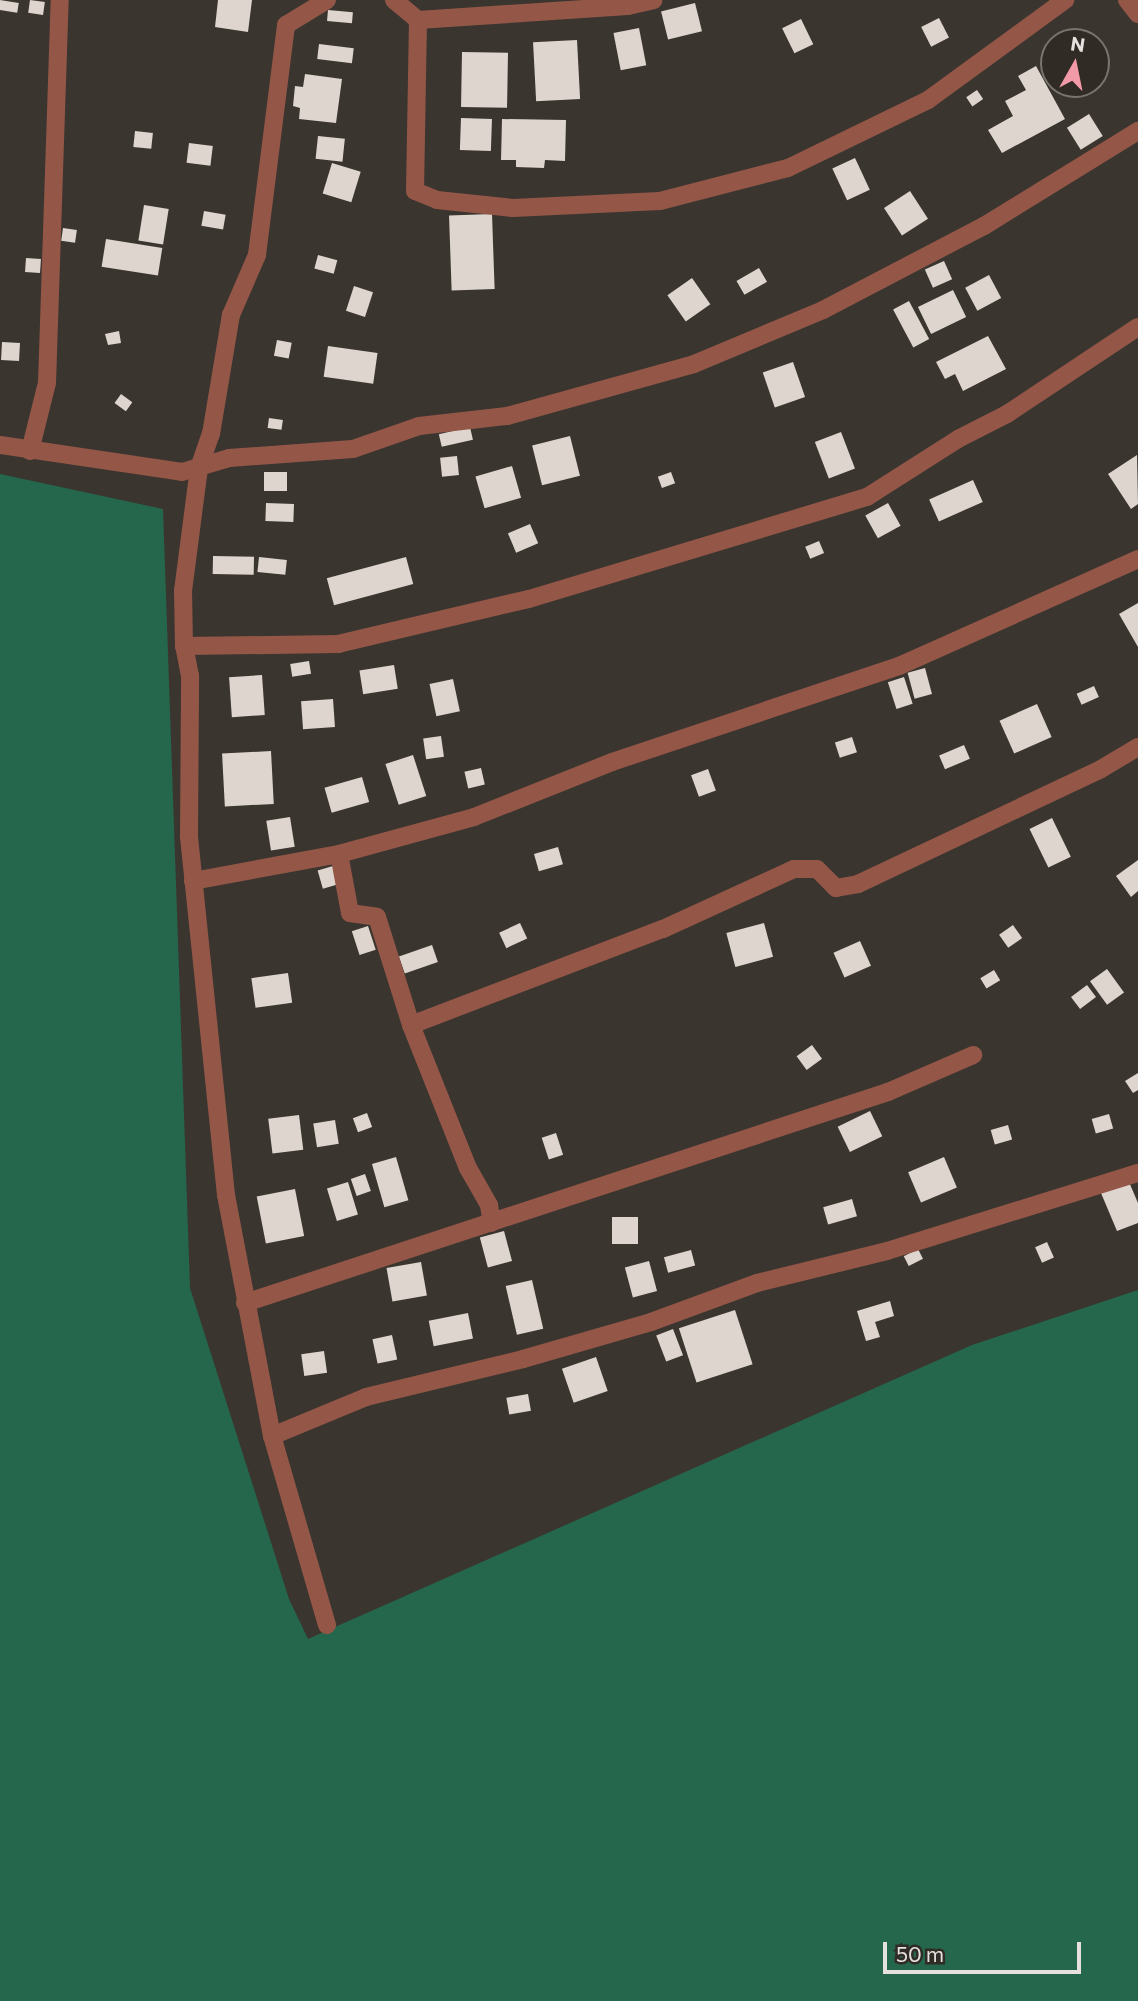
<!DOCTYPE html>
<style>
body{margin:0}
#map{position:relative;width:1138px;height:2001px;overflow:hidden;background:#3b3530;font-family:Commissioner,sans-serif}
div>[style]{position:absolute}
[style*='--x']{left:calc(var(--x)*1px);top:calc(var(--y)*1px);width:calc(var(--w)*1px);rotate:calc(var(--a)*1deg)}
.green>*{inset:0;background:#24674c}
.building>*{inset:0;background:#ded5cf;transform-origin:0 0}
.minor>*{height:18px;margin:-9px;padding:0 9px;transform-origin:9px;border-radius:9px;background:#945747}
span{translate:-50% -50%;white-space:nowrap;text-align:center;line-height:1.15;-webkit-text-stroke:7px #312b26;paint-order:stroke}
.north{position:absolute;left:1040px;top:28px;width:70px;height:70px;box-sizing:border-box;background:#312b26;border:2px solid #797470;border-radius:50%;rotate:9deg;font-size:19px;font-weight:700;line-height:28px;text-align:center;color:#e6e1de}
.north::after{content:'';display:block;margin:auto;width:24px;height:32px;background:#f39aa8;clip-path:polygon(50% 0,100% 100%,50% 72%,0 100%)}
.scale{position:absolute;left:883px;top:1942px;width:198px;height:32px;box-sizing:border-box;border:4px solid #e6e1de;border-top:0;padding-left:9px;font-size:21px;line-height:24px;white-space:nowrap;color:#e6e1de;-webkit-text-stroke:5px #312b26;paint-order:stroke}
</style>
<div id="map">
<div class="green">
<i style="clip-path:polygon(0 474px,163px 509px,190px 1288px,289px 1599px,308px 1639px,972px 1345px,1138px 1290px,1138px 2001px,0 2001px)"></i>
</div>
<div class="building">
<i style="left:0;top:0;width:19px;height:10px;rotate:9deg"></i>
<i style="left:30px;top:0;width:15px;height:13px;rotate:8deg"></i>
<i style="clip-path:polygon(218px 0,252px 0,248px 32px,215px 27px)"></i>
<i style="left:695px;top:3px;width:29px;height:35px;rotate:76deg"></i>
<i style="left:328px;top:10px;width:25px;height:11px;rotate:5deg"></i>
<i style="left:939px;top:18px;width:22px;height:20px;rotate:63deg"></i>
<i style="left:801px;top:19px;width:28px;height:21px;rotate:64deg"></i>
<i style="left:639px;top:28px;width:38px;height:26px;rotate:79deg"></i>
<i style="left:577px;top:40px;width:59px;height:44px;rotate:87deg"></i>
<i style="left:319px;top:44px;width:35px;height:15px;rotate:7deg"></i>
<i style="left:462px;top:52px;width:46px;height:55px;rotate:1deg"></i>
<i style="clip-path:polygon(1036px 66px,1065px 119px,1002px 153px,988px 130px,1013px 116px,1005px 101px,1026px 90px,1018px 76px)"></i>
<i style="clip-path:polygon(305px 74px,342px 79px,336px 123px,299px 119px,300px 108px,293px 106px,295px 86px,303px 87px)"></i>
<i style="left:977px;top:90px;width:11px;height:13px;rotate:56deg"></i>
<i style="left:1089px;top:114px;width:26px;height:26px;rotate:58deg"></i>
<i style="left:461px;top:118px;width:31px;height:32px;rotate:2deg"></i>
<i style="clip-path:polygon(502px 119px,566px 120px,565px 161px,545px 160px,544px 168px,516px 167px,516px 160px,501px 160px)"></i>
<i style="left:135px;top:131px;width:18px;height:16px;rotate:6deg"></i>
<i style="left:318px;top:136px;width:27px;height:23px;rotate:6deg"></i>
<i style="left:189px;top:143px;width:24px;height:20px;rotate:7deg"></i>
<i style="left:855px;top:158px;width:35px;height:25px;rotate:65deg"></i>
<i style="left:332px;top:163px;width:30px;height:32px;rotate:17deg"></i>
<i style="left:910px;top:191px;width:33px;height:31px;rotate:57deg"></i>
<i style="left:144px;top:205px;width:25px;height:36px;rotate:9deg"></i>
<i style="left:204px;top:211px;width:22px;height:15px;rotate:10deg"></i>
<i style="left:492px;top:214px;width:75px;height:43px;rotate:88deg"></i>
<i style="left:63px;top:228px;width:14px;height:13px;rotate:8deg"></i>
<i style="left:106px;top:239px;width:57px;height:28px;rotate:9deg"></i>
<i style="left:318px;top:255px;width:20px;height:14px;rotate:15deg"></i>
<i style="left:26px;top:258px;width:15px;height:14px;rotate:4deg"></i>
<i style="left:944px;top:261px;width:20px;height:21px;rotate:66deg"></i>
<i style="left:759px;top:268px;width:16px;height:26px;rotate:60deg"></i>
<i style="left:989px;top:275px;width:26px;height:27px;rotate:62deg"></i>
<i style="left:692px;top:278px;width:32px;height:30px;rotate:55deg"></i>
<i style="left:354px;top:286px;width:20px;height:26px;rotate:18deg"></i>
<i style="left:953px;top:290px;width:30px;height:39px;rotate:64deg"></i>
<i style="left:909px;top:301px;width:43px;height:18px;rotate:62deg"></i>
<i style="clip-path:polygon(119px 331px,121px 343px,108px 345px,105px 334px)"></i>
<i style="clip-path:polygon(988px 336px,1006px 369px,963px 391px,955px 374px,945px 379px,936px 362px)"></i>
<i style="left:277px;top:340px;width:15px;height:16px;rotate:11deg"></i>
<i style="left:2px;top:342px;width:18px;height:18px;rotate:3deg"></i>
<i style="left:328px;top:346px;width:50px;height:31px;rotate:8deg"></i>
<i style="left:793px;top:362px;width:37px;height:32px;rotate:71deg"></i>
<i style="left:121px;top:394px;width:14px;height:11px;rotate:36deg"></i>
<i style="left:269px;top:418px;width:14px;height:10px;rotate:8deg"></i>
<i style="left:470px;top:427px;width:13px;height:32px;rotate:77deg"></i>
<i style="left:841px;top:432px;width:39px;height:28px;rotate:69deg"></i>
<i style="left:570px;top:436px;width:41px;height:39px;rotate:76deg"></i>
<i style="clip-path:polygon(1137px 455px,1138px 504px,1131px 509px,1108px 474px)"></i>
<i style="left:457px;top:456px;width:19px;height:17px;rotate:84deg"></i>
<i style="left:512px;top:466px;width:33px;height:38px;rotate:74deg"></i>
<i style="left:264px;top:472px;width:23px;height:19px"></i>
<i style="left:671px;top:472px;width:12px;height:14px;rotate:70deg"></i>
<i style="left:973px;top:480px;width:24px;height:48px;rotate:66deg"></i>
<i style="left:266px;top:503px;width:28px;height:18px;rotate:2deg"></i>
<i style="left:888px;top:503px;width:26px;height:26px;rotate:61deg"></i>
<i style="left:530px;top:524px;width:21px;height:24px;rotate:67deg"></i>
<i style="left:819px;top:541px;width:13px;height:15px;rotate:67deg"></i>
<i style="left:213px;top:556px;width:41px;height:18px;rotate:1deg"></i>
<i style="left:259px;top:557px;width:28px;height:15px;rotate:6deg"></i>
<i style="left:406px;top:557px;width:28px;height:82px;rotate:75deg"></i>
<i style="clip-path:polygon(1138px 603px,1138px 647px,1119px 614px)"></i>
<i style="left:309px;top:661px;width:13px;height:19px;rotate:81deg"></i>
<i style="left:394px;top:665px;width:24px;height:35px;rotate:81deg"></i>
<i style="left:925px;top:668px;width:27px;height:18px;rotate:75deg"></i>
<i style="left:262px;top:675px;width:40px;height:33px;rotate:86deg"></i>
<i style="left:904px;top:677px;width:28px;height:17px;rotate:72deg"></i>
<i style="left:453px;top:679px;width:33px;height:24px;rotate:78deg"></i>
<i style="left:1094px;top:686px;width:12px;height:19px;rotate:66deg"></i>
<i style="left:333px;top:699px;width:28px;height:32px;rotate:86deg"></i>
<i style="left:1037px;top:704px;width:36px;height:41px;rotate:66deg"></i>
<i style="left:441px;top:736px;width:21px;height:18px;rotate:82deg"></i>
<i style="left:852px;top:737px;width:16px;height:18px;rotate:72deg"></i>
<i style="left:964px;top:745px;width:15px;height:27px;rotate:67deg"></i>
<i style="left:271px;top:751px;width:53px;height:49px;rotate:87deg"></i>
<i style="left:413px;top:755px;width:43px;height:29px;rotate:72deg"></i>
<i style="left:481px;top:768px;width:17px;height:17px;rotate:77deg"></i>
<i style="left:708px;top:769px;width:23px;height:18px;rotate:70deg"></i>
<i style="left:362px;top:777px;width:26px;height:39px;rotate:74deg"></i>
<i style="left:290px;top:817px;width:30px;height:24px;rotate:81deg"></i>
<i style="left:1052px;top:818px;width:43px;height:25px;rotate:64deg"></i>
<i style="left:558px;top:847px;width:18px;height:25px;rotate:74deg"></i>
<i style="clip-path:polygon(1138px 860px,1138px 891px,1131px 897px,1116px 876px)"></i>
<i style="left:333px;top:866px;width:19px;height:16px;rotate:74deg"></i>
<i style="left:520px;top:923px;width:17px;height:23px;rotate:65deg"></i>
<i style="left:764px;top:923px;width:35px;height:39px;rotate:75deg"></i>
<i style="left:1013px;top:925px;width:16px;height:17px;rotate:55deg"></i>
<i style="left:368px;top:926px;width:25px;height:17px;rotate:72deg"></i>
<i style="left:860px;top:941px;width:27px;height:29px;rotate:66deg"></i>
<i style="left:432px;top:945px;width:18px;height:35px;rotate:71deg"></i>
<i style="left:1107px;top:969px;width:29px;height:21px;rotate:54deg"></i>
<i style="left:994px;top:970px;width:12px;height:16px;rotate:59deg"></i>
<i style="left:288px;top:973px;width:30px;height:37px;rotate:82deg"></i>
<i style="left:1087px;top:985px;width:15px;height:20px;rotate:53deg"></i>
<i style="left:812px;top:1045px;width:17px;height:19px;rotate:54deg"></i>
<i style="clip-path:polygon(1138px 1073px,1138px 1090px,1133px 1093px,1125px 1081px)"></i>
<i style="left:870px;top:1111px;width:28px;height:36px;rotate:64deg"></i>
<i style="left:367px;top:1113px;width:15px;height:15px;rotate:70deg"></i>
<i style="left:1109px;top:1114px;width:15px;height:18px;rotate:74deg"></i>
<i style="left:299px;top:1115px;width:35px;height:31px;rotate:83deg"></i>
<i style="left:335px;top:1120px;width:24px;height:22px;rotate:81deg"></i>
<i style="left:1008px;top:1125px;width:15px;height:18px;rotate:74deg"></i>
<i style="left:556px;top:1133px;width:23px;height:15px;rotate:72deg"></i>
<i style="left:396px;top:1157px;width:45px;height:25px;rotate:74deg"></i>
<i style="left:944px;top:1157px;width:33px;height:39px;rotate:67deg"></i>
<i style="left:365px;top:1174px;width:18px;height:15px;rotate:71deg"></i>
<i style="left:348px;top:1182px;width:34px;height:22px;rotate:73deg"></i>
<i style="clip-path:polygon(1129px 1182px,1138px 1203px,1138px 1223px,1117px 1231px,1101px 1193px)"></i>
<i style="left:295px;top:1189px;width:48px;height:39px;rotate:79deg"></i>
<i style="left:852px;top:1199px;width:18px;height:30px;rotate:74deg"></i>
<i style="left:612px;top:1217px;width:26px;height:27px"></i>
<i style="left:504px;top:1231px;width:31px;height:25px;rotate:75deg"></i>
<i style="left:1047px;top:1242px;width:17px;height:13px;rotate:66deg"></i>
<i style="left:918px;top:1249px;width:11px;height:16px;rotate:63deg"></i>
<i style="left:691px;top:1250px;width:16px;height:28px;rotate:75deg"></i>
<i style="left:649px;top:1261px;width:31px;height:25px;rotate:75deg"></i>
<i style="left:421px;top:1262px;width:34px;height:35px;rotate:80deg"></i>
<i style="left:532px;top:1280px;width:50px;height:27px;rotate:77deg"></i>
<i style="clip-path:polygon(890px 1301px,894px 1316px,875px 1322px,880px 1337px,866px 1341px,857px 1311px)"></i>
<i style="left:735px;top:1310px;width:57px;height:59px;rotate:72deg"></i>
<i style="left:468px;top:1313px;width:26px;height:40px;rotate:79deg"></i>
<i style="left:673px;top:1329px;width:28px;height:18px;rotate:69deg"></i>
<i style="left:392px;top:1335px;width:25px;height:20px;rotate:78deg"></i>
<i style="left:324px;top:1351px;width:22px;height:23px;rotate:82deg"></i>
<i style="left:596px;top:1357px;width:36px;height:36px;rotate:71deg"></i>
<i style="left:528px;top:1394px;width:17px;height:22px;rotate:80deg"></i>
</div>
<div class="minor">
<i style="--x:394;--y:0;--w:31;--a:40"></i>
<i style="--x:418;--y:20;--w:210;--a:-3.8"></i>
<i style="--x:628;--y:6;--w:26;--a:-13"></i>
<i style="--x:1127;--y:0;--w:18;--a:52"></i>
<i style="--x:418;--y:20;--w:171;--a:91"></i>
<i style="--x:415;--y:191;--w:24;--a:22"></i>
<i style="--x:437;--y:200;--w:76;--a:6"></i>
<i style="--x:513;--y:208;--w:147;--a:-2.7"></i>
<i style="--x:660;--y:201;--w:132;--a:-14.5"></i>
<i style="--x:788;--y:168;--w:156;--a:-25.9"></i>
<i style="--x:928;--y:100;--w:170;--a:-36.1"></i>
<i style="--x:0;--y:445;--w:184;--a:8.4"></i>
<i style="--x:182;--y:472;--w:49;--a:-16.6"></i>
<i style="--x:229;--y:458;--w:124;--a:-4.2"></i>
<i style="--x:353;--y:449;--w:70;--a:-19.2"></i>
<i style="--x:419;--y:426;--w:89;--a:-6.5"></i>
<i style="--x:507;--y:416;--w:194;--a:-15.5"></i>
<i style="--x:694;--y:364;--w:140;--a:-22.7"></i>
<i style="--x:823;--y:310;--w:182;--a:-27.6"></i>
<i style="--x:984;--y:226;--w:181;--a:-31.7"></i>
<i style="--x:30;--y:451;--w:70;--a:-76"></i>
<i style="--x:47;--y:383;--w:383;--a:-88.1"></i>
<i style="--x:184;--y:646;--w:154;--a:-0.7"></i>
<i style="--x:338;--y:644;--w:196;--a:-13.3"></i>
<i style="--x:529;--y:599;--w:353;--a:-16.8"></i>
<i style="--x:867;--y:497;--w:108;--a:-32.5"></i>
<i style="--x:958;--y:439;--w:55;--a:-27"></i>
<i style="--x:1007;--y:414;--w:157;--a:-33.6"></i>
<i style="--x:339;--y:854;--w:60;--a:79.4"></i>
<i style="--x:350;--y:913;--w:27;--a:8"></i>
<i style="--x:377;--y:917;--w:113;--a:72.5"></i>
<i style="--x:411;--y:1025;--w:154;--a:68.3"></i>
<i style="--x:468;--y:1168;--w:43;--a:60.4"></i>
<i style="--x:489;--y:1205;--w:18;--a:81"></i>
<i style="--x:193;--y:881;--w:148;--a:-10.5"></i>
<i style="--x:339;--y:854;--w:140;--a:-15.3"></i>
<i style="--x:474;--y:817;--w:149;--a:-21.7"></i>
<i style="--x:612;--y:762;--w:303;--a:-18.5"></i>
<i style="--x:899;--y:666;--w:262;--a:-24.1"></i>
<i style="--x:411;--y:1025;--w:270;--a:-20.9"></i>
<i style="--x:663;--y:929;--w:144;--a:-24.6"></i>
<i style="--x:794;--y:869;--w:23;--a:0"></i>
<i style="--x:817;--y:869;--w:27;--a:45"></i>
<i style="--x:836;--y:888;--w:22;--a:-10"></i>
<i style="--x:858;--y:884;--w:269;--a:-25.3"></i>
<i style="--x:1101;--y:769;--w:43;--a:-30.7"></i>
<i style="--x:245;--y:1303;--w:677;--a:-18.17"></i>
<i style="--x:888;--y:1092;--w:93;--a:-23.5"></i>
<i style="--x:272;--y:1436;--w:102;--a:-22.5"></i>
<i style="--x:366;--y:1397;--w:162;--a:-13.6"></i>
<i style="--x:523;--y:1359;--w:133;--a:-16.1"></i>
<i style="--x:651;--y:1322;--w:113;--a:-20.2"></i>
<i style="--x:757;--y:1283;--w:134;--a:-13.8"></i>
<i style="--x:887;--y:1251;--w:263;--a:-17.3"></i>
<i style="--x:327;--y:1625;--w:197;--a:-106.2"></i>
<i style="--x:272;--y:1436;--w:245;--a:-100.8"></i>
<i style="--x:226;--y:1195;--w:361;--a:-95.9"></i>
<i style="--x:189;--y:836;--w:160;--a:-89.6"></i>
<i style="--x:190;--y:676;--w:31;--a:-101"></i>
<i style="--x:184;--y:646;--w:55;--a:-91"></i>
<i style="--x:183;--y:591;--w:124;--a:-82.6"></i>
<i style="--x:199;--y:468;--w:36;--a:-71"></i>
<i style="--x:211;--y:434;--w:121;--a:-80.5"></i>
<i style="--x:231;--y:315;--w:65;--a:-66.6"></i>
<i style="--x:257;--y:255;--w:232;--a:-82.8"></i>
<i style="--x:286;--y:25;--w:48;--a:-31.4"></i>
</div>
<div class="north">N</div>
<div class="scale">50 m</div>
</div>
